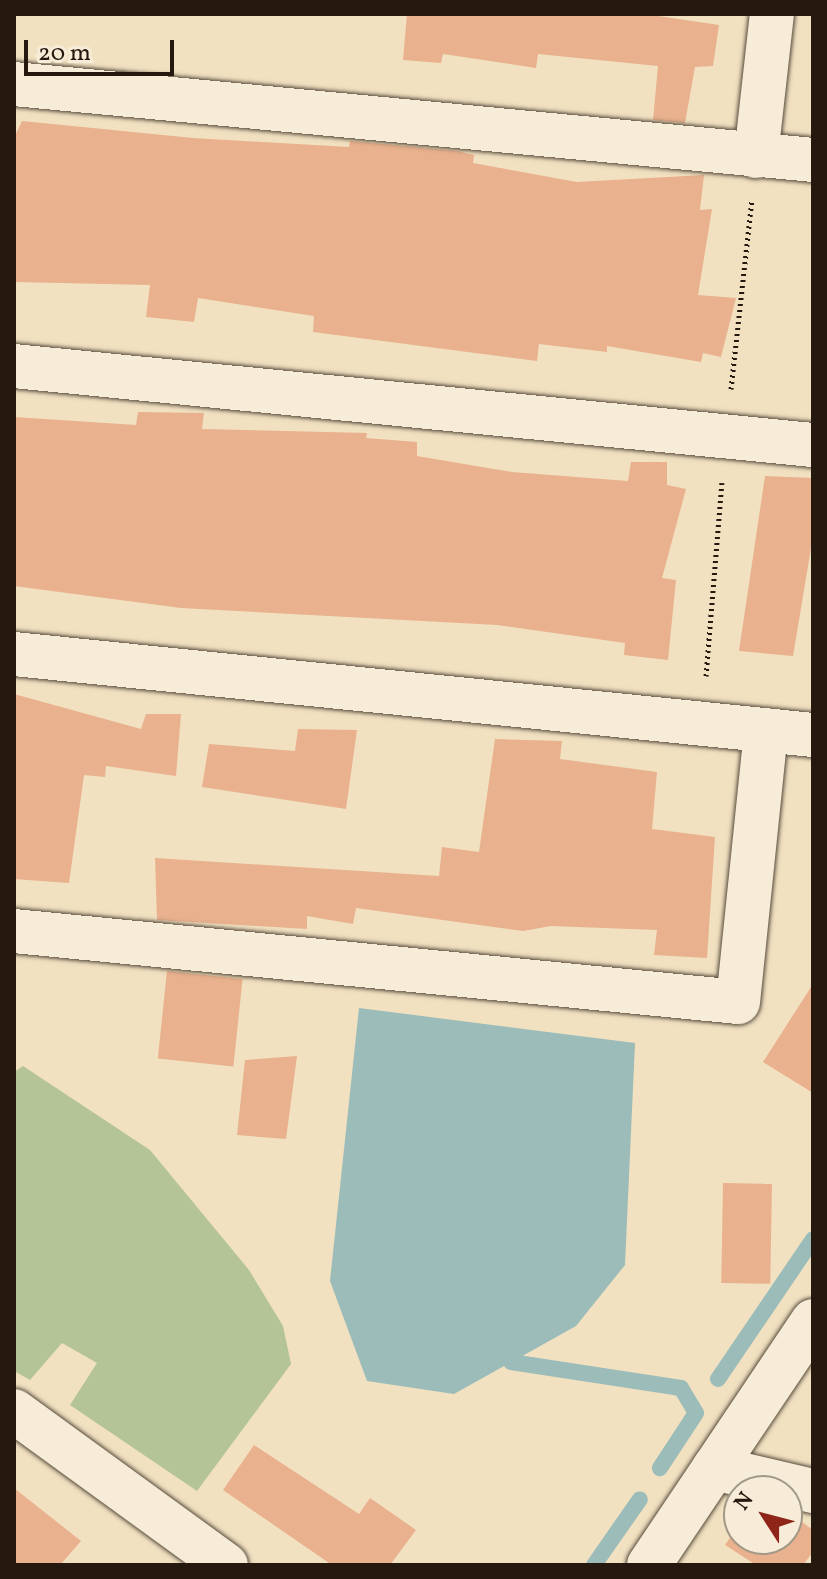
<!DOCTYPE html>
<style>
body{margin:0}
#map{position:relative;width:827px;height:1579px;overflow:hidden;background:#f1e1c1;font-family:Vollkorn,serif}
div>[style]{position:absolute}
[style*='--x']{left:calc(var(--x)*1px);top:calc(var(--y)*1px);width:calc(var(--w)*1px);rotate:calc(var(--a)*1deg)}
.green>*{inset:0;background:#b4c497}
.water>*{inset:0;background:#9cbcb9}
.stream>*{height:16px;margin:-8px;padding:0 8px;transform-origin:8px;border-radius:8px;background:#9cbcb9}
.building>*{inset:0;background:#e9b18d;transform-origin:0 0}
.path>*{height:5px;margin-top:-2.5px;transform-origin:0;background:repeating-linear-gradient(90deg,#25190f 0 2px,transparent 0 6px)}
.roads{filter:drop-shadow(0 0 2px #584b3c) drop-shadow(0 0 2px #584b3c)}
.minor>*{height:44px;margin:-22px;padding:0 22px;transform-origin:22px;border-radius:22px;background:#f6ecd7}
span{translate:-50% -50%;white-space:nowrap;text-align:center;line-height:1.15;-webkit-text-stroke:6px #f6ecd7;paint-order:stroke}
.frame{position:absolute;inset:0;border:16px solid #25190f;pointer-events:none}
.north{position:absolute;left:723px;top:1475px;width:80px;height:80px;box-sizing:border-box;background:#f6ecd7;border:2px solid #a29887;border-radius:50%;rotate:306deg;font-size:22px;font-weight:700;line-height:32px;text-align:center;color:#25190f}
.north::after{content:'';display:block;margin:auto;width:28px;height:36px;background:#8f2418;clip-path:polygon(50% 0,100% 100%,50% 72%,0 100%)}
.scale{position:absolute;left:24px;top:40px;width:150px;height:36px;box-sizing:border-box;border:4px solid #25190f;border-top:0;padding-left:10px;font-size:24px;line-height:28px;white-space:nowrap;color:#25190f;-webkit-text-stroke:6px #f6ecd7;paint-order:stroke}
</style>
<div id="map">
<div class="green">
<i style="clip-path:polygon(23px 1066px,150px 1150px,249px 1270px,283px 1326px,291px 1364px,197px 1491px,70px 1405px,97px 1363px,62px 1343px,30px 1380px,14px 1371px,14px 1072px)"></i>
</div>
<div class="water">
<i style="clip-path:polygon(359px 1008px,635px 1043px,625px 1265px,576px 1326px,454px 1394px,367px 1381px,330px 1281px)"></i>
</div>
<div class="stream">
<i style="--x:511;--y:1362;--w:172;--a:8.7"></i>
<i style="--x:681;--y:1388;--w:29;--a:59"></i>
<i style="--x:696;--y:1413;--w:66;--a:123.2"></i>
<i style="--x:718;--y:1379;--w:169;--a:-55.8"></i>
<i style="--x:594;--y:1565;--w:80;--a:-55.1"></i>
</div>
<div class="building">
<i style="clip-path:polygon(407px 14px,645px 14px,719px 25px,713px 66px,695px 67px,685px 123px,653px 120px,658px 66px,538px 54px,536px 68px,443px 54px,441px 63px,403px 60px)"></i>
<i style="clip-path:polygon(22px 121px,193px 138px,349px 147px,350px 141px,457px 151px,474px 155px,473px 163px,577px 182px,704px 175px,700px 210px,712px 209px,698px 295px,736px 298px,721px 357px,703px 353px,701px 362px,607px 346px,607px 352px,539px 344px,537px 361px,313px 332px,314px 316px,198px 298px,194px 322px,146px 317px,150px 285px,14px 282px,14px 138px)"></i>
<i style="clip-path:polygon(138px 412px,204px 413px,202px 429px,367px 433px,366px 438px,417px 442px,417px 456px,512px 472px,628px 481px,631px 462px,667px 462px,667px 485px,686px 489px,662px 578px,676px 580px,668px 660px,624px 655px,625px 643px,497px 625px,181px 608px,14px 586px,14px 417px,136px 425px)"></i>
<i style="clip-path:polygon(765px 476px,813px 478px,813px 536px,793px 656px,739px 651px)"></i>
<i style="clip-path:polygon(14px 694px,141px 729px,146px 714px,181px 714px,176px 776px,106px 766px,105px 777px,84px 775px,69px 883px,14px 879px)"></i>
<i style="clip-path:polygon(298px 729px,357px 730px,346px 809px,202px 787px,209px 744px,295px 751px)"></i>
<i style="clip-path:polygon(495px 739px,562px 741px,560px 759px,657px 772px,652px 829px,715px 837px,707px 958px,654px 955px,657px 930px,551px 926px,523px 931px,356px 908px,353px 924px,307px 916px,307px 929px,157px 920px,155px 858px,439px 876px,442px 847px,479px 852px)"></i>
<i style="left:167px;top:971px;width:76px;height:88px;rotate:6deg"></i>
<i style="clip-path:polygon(813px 984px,813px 1093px,763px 1062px)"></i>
<i style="clip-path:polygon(297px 1056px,286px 1139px,237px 1135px,245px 1060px)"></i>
<i style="left:723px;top:1183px;width:49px;height:100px;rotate:1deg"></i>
<i style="clip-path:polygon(254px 1445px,359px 1514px,370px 1498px,416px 1530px,390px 1565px,332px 1565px,223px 1490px)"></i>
<i style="clip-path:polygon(14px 1488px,81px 1541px,60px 1565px,14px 1565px)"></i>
<i style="clip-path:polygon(787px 1511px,813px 1530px,813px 1552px,803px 1565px,756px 1565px,725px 1545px,739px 1524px,739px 1539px,787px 1539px)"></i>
</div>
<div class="path">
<i style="--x:731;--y:389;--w:190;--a:-83.7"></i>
<i style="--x:706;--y:676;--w:194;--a:-85.3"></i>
</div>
<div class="roads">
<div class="minor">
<i style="--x:14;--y:84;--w:803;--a:5.43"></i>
<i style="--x:756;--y:156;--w:143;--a:-83.6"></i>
<i style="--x:14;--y:366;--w:803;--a:5.65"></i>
<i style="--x:14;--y:654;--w:803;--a:5.79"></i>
<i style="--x:14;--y:931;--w:727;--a:5.6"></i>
<i style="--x:738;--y:1002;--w:273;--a:-84.1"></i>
<i style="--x:14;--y:1411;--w:262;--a:36"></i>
<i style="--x:714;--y:1468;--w:102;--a:13.1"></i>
<i style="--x:649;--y:1565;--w:294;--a:-56.1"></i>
</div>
</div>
<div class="frame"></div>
<div class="north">N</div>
<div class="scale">20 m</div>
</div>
